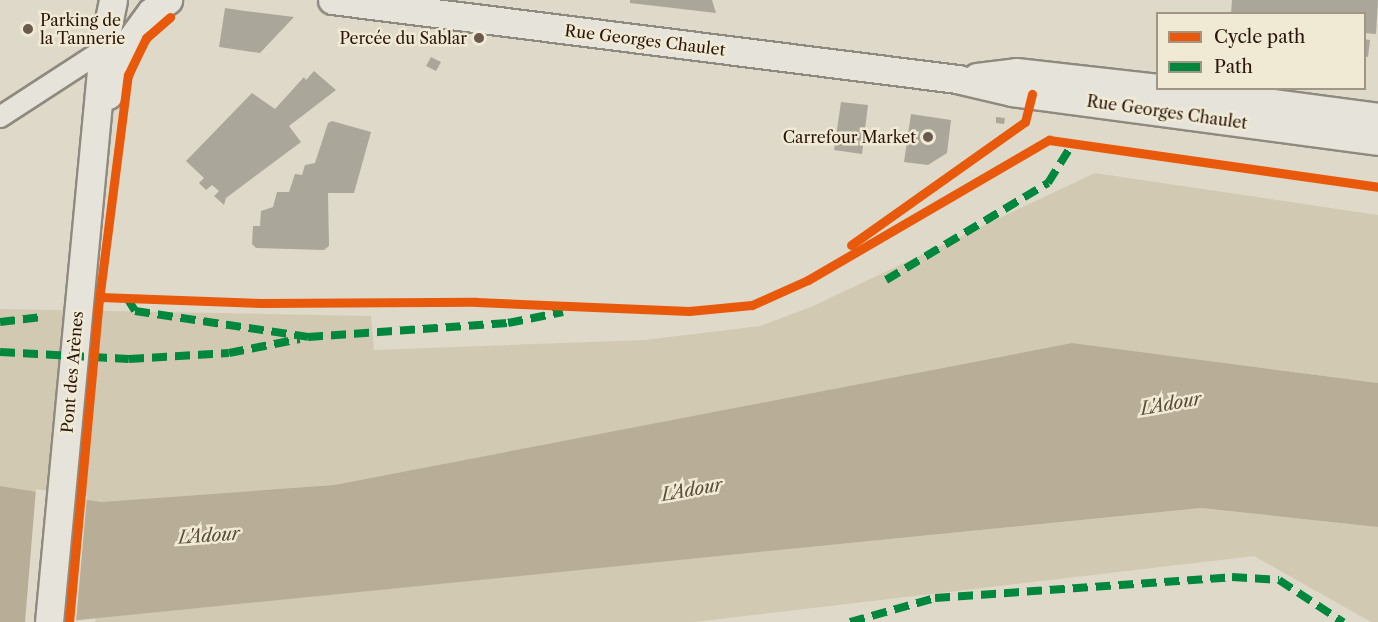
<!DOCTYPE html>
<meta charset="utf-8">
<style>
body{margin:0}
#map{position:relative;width:1378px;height:622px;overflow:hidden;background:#ded9c8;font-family:"Libre Caslon Text",serif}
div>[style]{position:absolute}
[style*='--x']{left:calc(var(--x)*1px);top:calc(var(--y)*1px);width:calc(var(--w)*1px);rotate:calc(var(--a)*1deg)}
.green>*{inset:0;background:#d2c9b2}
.water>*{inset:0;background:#b8ad96}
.pier>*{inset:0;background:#ded9c8}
.building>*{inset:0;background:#aba69a}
.roads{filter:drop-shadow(2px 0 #8f8a7f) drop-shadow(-2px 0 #8f8a7f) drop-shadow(0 2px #8f8a7f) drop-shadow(0 -2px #8f8a7f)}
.minor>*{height:20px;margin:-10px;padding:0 10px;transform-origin:10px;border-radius:10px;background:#e6e3db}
.secondary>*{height:27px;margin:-13.5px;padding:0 13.5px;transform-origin:13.5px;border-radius:13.5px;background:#e6e3db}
.quiet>*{height:8px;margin-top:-4px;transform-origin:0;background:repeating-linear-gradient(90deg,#00873e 0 15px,transparent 0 23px)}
.cycleway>*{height:9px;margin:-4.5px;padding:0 4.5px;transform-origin:4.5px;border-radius:4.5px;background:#e8590c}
.dots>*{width:16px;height:16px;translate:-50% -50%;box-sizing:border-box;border:3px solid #f0ead5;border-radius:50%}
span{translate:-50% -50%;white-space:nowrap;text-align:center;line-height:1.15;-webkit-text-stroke:5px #f0ead5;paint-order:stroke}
.poi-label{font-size:16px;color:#2b160c}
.left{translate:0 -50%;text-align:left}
.right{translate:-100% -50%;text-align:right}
.street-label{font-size:16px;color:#2b160c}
.water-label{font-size:18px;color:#5d4b3b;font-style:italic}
.legend{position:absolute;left:1156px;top:12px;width:210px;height:78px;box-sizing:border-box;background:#f0ead5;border:2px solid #a19585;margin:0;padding:8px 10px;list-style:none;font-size:18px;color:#2b160c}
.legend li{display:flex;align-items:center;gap:12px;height:30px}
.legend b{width:30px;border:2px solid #a19585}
</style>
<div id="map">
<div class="green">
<div style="clip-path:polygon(1095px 173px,1378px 215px,1378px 383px,1072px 343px,334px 485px,101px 502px,0 486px,0 309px,371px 316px,374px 350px,645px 340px,760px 326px,811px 307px)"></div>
<div style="clip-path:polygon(1201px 508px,1378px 527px,1378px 622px,1371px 622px,1254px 556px,694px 622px,95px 622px,96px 618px)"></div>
</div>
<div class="water">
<div style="clip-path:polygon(1072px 343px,1378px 383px,1378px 527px,1201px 508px,59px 622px,0 622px,0 486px,101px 502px,334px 485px)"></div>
</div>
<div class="pier">
<div style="clip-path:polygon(36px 489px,87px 496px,76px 622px,25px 622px)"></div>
</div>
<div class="building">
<div style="clip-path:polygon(630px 0,712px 0,716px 13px,630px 3px)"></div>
<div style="clip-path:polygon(1232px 0,1378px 0,1376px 34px,1364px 33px,1364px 14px,1231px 14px)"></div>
<div style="clip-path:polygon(225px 8px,245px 11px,294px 17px,260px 53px,219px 47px)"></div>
<div style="clip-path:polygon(1364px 39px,1370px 40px,1368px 57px,1364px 56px)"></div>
<div style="clip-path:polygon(431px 57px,441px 62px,436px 71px,426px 66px)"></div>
<div style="clip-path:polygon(314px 71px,336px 90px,289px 126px,301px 142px,226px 198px,224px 205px,214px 196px,219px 191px,212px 185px,206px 190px,199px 183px,204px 178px,186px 161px,252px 93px,275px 109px,304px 77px,306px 80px)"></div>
<div style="clip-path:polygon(841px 102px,868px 105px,862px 154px,834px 150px)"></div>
<div style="clip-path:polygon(911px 114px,951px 120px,947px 153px,928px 165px,904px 162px)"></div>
<div style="clip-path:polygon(996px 117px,1005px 118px,1004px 124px,996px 123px)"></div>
<div style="clip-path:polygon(332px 121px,371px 132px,354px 193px,328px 193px,329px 246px,324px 250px,256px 248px,252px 244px,253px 226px,260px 226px,261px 211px,273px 207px,277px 192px,289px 192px,295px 174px,302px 175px,305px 165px,315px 163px,328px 123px)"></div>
</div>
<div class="roads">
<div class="minor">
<div style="--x:0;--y:117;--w:123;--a:-33"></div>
</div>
<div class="secondary">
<div style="--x:332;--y:0;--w:630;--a:7.2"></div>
<div style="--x:957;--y:79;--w:57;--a:13.3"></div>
<div style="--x:1012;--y:92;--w:369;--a:7.6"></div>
<div style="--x:977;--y:77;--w:39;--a:-7"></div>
<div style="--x:1016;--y:72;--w:143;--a:6.4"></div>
<div style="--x:1159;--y:88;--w:221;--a:7.5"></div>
<div style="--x:108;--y:95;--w:57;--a:-68.4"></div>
<div style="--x:129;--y:42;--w:37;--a:-54"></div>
<div style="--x:151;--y:12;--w:21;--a:-35"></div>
<div style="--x:49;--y:622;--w:575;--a:-84.61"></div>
<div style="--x:103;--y:50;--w:51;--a:-78.7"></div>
</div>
</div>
<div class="quiet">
<div style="--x:886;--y:280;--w:189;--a:-30.9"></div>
<div style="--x:1048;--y:183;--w:47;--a:-58"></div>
<div style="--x:127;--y:298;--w:15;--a:58"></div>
<div style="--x:135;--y:311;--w:175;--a:8.5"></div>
<div style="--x:308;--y:337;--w:200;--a:-4"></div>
<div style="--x:508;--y:323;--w:56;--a:-11.3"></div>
<div style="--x:0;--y:322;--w:42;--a:-6.8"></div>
<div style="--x:0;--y:352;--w:129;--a:3.1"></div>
<div style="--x:129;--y:359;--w:100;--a:-3.4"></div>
<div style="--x:229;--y:353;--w:72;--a:-11.2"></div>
<div style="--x:850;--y:622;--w:88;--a:-15.8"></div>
<div style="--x:935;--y:598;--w:298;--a:-4"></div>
<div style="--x:1232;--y:577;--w:47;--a:3.7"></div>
<div style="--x:1279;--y:580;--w:77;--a:33.3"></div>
</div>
<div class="cycleway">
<div style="--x:851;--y:245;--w:213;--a:-35.3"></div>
<div style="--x:1025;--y:122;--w:29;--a:-76"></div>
<div style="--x:100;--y:297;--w:161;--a:2.1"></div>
<div style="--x:261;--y:303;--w:215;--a:-0.3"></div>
<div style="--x:476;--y:302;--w:213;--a:2.4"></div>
<div style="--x:689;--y:311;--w:63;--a:-5.4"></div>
<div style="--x:752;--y:305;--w:61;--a:-24.1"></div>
<div style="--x:808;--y:280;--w:279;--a:-30.2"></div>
<div style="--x:1049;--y:140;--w:332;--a:8.1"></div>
<div style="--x:69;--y:622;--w:315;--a:-84.7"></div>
<div style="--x:98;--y:308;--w:235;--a:-82.7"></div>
<div style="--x:128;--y:75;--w:41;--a:-64.1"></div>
<div style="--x:146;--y:38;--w:32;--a:-41"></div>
</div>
<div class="dots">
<div style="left:28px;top:29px;background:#6a5a4e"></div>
<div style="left:479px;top:38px;background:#6a5a4e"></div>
<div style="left:928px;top:137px;background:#6a5a4e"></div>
</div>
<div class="poi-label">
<span class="left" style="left:40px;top:29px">Parking de<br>la Tannerie</span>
<span class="right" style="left:467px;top:38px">Percée du Sablar</span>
<span class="right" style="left:916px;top:137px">Carrefour Market</span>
</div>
<div class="street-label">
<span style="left:645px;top:40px;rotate:7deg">Rue Georges Chaulet</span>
<span style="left:1167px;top:112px;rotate:8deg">Rue Georges Chaulet</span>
<span style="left:72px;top:372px;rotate:-85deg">Pont des Arènes</span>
</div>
<div class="water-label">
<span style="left:1171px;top:404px;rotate:-10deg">L'Adour</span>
<span style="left:692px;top:490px;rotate:-10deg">L'Adour</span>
<span style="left:209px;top:536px;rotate:-4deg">L'Adour</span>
</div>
<ul class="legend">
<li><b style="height:8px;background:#e8590c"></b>Cycle path</li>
<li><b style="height:8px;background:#00873e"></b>Path</li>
</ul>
</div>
